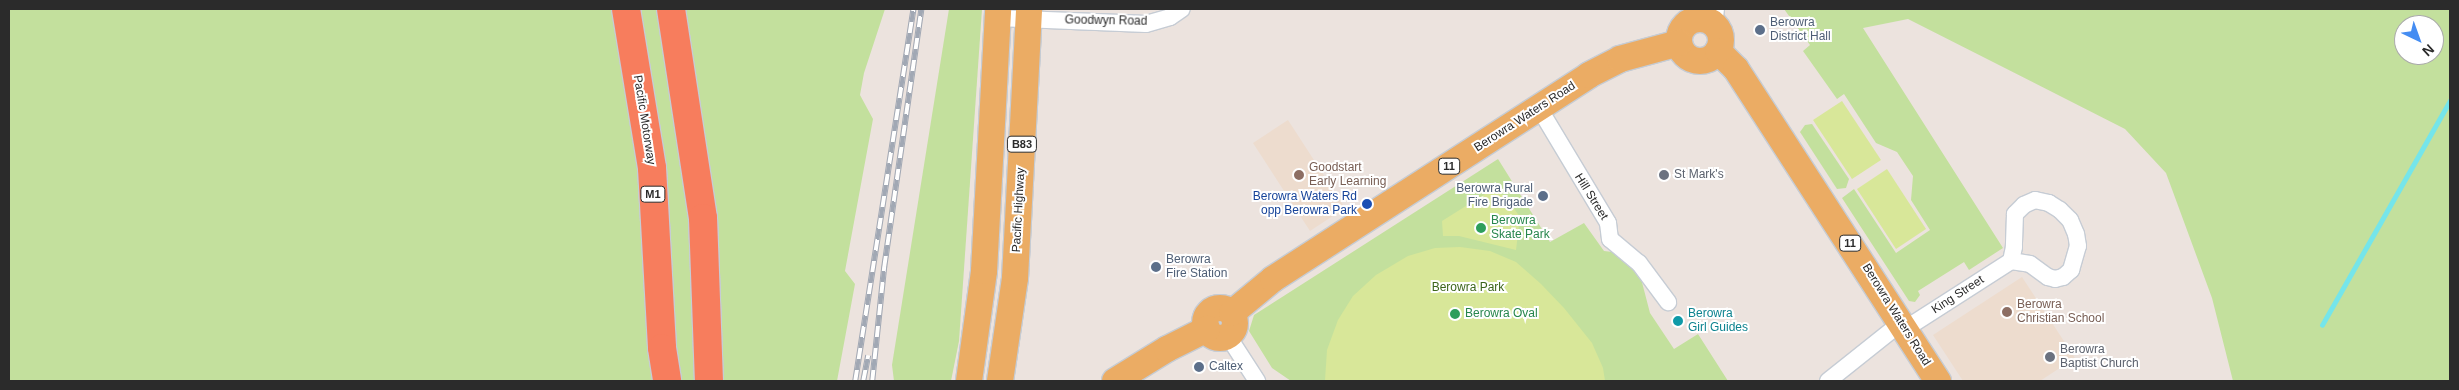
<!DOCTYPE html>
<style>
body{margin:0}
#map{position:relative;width:2459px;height:390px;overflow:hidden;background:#ece3de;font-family:Helvetica,sans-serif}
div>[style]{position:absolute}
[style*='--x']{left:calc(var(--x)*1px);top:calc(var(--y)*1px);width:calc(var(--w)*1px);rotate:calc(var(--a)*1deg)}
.education>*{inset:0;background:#eddcce}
.green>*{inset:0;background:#c3e09d}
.pitch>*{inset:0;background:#d8e799}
.stream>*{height:4.5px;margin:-2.25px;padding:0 2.25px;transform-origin:2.25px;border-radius:2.25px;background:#75e5ea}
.roads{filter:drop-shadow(1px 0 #c6ccd4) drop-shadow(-1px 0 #c6ccd4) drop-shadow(0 1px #c6ccd4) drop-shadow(0 -1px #c6ccd4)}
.street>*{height:16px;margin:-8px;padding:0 8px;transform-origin:8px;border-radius:8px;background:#fff}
.primary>*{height:26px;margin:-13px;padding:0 13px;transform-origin:13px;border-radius:13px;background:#ebac64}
.primary>.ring{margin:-13px;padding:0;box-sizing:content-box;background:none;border:26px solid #ebac64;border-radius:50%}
.highway>*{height:28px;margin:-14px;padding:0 14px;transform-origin:14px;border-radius:14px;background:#f77d5d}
.rail>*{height:5.5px;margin-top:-2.75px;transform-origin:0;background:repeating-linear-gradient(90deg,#fff 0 11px,#a1a8b4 0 22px);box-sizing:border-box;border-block:1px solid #a1a8b4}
.dots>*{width:14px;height:14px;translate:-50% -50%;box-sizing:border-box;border:2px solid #fff;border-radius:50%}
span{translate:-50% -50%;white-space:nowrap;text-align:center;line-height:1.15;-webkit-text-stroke:4px #fff;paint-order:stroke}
.shield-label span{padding:1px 4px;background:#fff;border:1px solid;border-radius:4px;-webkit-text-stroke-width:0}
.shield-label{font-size:11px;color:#2b2b2b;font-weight:700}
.street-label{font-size:12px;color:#2b2b2b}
.service-label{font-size:12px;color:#4e5e75}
.left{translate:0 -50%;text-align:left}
.right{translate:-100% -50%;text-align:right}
.education-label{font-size:12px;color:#785e54}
.worship-label{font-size:12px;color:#5b616d}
.transit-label{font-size:12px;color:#164399}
.leisure-label{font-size:12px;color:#27864d}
.park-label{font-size:12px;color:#3d661d}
.culture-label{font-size:12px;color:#0d838f}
.frame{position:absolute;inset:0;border:10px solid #2b2b2b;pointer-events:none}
.north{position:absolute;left:2394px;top:15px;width:50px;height:50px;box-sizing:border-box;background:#fff;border:1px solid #aaa;border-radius:50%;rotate:138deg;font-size:14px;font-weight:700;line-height:20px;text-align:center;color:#2b2b2b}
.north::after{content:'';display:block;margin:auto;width:18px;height:22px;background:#458df2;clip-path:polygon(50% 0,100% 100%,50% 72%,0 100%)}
</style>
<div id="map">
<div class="education">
<div style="clip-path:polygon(1288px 120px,1345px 208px,1310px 231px,1253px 143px)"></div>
<div style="clip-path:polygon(2022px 277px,2075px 358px,2040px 381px,1963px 381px,1933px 335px)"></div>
</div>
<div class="green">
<div style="clip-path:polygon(9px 9px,885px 9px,864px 73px,860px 95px,873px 119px,845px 271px,855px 284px,837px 381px,9px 381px)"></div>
<div style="clip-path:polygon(949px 9px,982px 9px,959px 341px,951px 381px,894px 381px,892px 365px)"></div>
<div style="clip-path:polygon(evenodd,1784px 9px,2450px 9px,2450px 381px,2233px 381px,2212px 298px,2166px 173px,2125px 129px,1908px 19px,1863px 28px,2003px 248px,1969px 270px,1964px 262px,1918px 291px,1920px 295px,1915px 302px,1909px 301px,1842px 198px,1854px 189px,1896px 253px,1930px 230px,1911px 200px,1913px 176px,1897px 152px,1876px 143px,1844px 94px,1837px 99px,1803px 51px,1810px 45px,1784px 9px,2404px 25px,2434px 25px,2434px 55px,2404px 55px,2404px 25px)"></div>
<div style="clip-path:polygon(1812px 124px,1849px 179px,1846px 188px,1837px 189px,1800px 132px,1805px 125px)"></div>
<div style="clip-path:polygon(1498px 159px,1550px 242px,1584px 223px,1604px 251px,1621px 253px,1638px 267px,1650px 313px,1674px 349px,1698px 334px,1728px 381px,1291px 381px,1272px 368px,1249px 331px,1254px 315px)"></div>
</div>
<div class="pitch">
<div style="clip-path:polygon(1842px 101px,1881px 160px,1852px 179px,1813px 120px)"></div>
<div style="clip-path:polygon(1887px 169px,1926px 229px,1896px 249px,1857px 189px)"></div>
<div style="clip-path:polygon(1496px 192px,1505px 196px,1520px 217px,1516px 250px,1459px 236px,1443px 236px,1442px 221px,1485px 194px)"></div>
<div style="clip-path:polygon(1460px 247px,1490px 251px,1516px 262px,1541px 284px,1564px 308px,1592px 343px,1603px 368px,1605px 381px,1325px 381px,1327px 350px,1338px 320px,1353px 296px,1376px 275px,1408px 256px,1435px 248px)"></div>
</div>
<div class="stream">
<div style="--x:2322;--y:325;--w:258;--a:-60.3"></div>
</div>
<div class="roads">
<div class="street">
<div style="--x:997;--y:18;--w:149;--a:2.3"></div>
<div style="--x:1146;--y:24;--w:25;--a:-16"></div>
<div style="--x:1170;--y:17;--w:14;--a:-34"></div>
<div style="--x:1692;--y:21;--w:14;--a:-60"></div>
<div style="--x:1714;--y:25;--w:16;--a:-83"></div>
<div style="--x:1539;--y:108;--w:134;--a:59"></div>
<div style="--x:1608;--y:223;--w:16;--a:83"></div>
<div style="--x:1610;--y:239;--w:38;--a:40"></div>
<div style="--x:1639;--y:263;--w:49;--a:53.4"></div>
<div style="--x:1905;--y:329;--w:126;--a:-32.7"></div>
<div style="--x:2011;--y:261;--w:19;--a:9"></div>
<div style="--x:2030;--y:264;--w:22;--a:36"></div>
<div style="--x:2048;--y:277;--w:7;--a:16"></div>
<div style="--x:2055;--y:279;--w:8;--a:-14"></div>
<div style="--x:2063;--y:277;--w:11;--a:-41"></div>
<div style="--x:2071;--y:270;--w:25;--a:-74"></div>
<div style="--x:2078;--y:246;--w:12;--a:-99"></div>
<div style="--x:2076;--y:234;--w:15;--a:-113"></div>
<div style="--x:2070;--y:220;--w:14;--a:-135"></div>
<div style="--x:2060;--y:210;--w:13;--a:-148"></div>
<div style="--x:2049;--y:203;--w:14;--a:-168"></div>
<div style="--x:2035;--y:200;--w:12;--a:156"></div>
<div style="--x:2024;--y:205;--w:13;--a:135"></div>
<div style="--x:2015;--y:214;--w:33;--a:92"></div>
<div style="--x:2014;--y:247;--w:14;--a:102"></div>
<div style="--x:1228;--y:336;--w:54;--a:57.2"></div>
<div style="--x:1828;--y:381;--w:93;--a:-38.5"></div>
</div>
<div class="primary">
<div class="ring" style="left:1679px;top:19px;width:16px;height:16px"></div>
<div style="--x:1718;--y:51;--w:25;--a:45"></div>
<div style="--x:1736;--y:69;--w:372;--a:57.1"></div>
<div class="ring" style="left:1205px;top:308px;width:4px;height:4px"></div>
<div style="--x:1232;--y:313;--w:53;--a:-39.7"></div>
<div style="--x:1273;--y:279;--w:376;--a:-32.8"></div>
<div style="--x:1589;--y:75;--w:35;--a:-27"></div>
<div style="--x:1620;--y:59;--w:61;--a:-15.2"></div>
<div style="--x:969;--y:381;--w:111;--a:-82.2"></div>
<div style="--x:984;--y:271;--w:262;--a:-86.9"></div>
<div style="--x:1000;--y:381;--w:104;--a:-81.7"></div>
<div style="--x:1015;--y:278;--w:269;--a:-87"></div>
<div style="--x:1115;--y:381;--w:61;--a:-31.6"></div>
<div style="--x:1167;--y:349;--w:45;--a:-26.6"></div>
</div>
<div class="highway">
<div style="--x:626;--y:9;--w:161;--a:80.7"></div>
<div style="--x:652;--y:168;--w:180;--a:86.8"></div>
<div style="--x:662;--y:348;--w:33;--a:81"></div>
<div style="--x:671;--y:9;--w:211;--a:81.3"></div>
<div style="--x:703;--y:218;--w:163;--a:87.9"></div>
</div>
</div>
<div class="rail">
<div style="--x:855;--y:381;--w:376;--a:-81.1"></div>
<div style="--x:863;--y:381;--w:26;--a:-79"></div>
<div style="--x:872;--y:381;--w:115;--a:-84"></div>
<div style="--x:884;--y:267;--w:261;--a:-81.8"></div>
</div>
<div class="dots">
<div style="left:1760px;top:30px;background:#5c6f8a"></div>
<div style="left:1299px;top:175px;background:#8d6e63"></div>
<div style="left:1664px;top:175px;background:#6b7280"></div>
<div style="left:1543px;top:196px;background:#5c6f8a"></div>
<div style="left:1367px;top:204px;background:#1a4fb4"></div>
<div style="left:1481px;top:228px;background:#2e9e5b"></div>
<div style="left:1156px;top:267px;background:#5c6f8a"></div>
<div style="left:2007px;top:312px;background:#8d6e63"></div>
<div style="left:1455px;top:314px;background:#2e9e5b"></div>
<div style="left:1678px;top:321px;background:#0f9aa8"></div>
<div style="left:2050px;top:357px;background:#6b7280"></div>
<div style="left:1199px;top:367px;background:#5c6f8a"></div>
</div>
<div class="shield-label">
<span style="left:1022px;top:144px">B83</span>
<span style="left:1449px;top:166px">11</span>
<span style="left:653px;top:194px">M1</span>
<span style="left:1850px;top:243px">11</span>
</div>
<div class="street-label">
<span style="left:1106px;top:21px;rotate:1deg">Goodwyn Road</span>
<span style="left:1525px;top:117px;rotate:-33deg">Berowra Waters Road</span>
<span style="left:644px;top:120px;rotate:81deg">Pacific Motorway</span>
<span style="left:1591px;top:197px;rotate:58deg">Hill Street</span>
<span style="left:1019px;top:210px;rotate:-87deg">Pacific Highway</span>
<span style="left:1958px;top:295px;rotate:-33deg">King Street</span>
<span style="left:1896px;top:315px;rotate:58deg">Berowra Waters Road</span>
</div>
<div class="service-label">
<span class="left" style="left:1770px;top:30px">Berowra<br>District Hall</span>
<span class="right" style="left:1533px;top:196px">Berowra Rural<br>Fire Brigade</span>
<span class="left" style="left:1166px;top:267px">Berowra<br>Fire Station</span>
<span class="left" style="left:1209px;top:367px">Caltex</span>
</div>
<div class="education-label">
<span class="left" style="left:1309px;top:175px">Goodstart<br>Early Learning</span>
<span class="left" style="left:2017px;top:312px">Berowra<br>Christian School</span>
</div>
<div class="worship-label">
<span class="left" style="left:1674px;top:175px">St Mark's</span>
<span class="left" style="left:2060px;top:357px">Berowra<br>Baptist Church</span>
</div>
<div class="transit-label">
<span class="right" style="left:1357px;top:204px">Berowra Waters Rd<br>opp Berowra Park</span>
</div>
<div class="leisure-label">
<span class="left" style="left:1491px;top:228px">Berowra<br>Skate Park</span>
<span class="left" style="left:1465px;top:314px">Berowra Oval</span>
</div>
<div class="park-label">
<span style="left:1468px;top:288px">Berowra Park</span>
</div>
<div class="culture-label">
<span class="left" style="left:1688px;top:321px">Berowra<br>Girl Guides</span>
</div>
<div class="frame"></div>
<div class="north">N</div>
</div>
